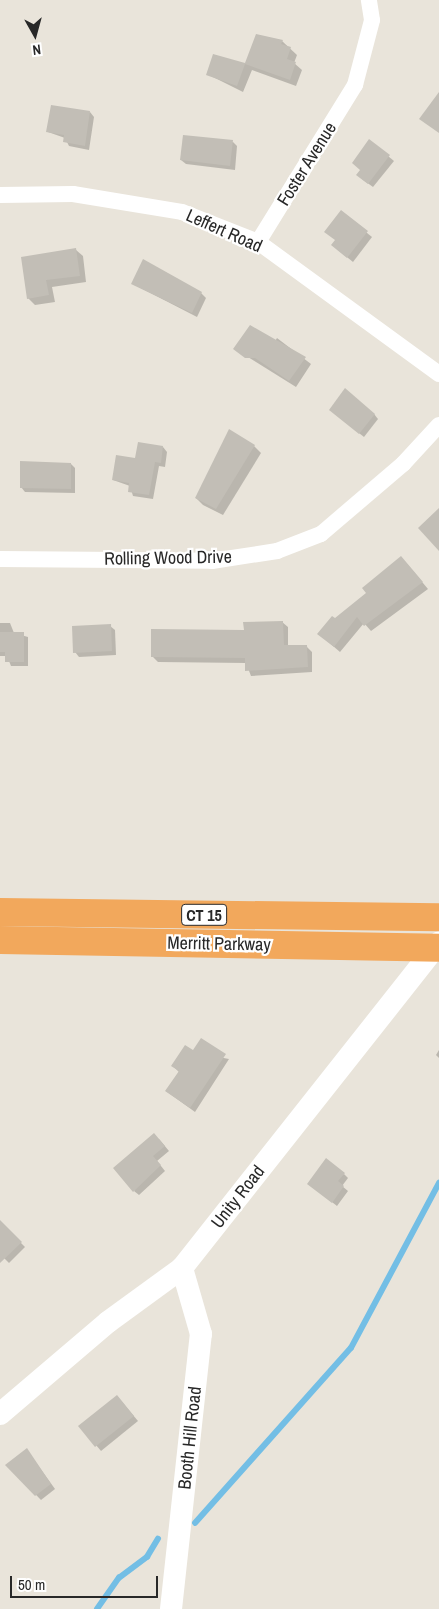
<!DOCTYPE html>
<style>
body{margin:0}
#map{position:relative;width:439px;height:1609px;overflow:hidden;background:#e9e4da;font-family:"Archivo Narrow",sans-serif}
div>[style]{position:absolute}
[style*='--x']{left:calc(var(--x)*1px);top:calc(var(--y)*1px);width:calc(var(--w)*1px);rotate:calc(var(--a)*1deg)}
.shadow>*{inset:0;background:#0003}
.stream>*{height:5.5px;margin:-2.75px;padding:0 2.75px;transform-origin:2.75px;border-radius:2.75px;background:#73bee5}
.building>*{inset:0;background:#c2beb6}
.street>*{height:16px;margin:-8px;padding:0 8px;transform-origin:8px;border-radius:8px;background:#fff}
.secondary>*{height:22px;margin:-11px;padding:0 11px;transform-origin:11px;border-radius:11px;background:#fff}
.highway>*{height:28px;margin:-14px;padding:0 14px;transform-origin:14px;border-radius:14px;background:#f2a85c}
span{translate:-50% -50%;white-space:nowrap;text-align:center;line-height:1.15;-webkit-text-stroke:4.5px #fff;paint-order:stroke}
.shield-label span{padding:1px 4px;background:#fff;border:1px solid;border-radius:4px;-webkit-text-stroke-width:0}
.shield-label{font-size:16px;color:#282828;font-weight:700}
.street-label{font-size:18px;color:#282828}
.north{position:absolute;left:10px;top:10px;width:50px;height:50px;-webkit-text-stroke:4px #fff;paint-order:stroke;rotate:173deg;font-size:14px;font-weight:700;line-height:20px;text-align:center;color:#282828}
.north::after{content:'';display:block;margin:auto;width:18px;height:22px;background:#282828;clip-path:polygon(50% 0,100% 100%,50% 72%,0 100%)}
.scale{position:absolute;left:10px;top:1576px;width:148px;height:22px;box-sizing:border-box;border:2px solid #282828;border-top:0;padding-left:6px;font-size:15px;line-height:18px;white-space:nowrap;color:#282828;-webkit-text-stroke:4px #fff;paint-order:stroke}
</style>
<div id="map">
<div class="shadow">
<div style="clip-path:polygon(257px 35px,282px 41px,297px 55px,294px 63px,302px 70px,296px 86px,252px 70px,243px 92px,207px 74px,214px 56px,246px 64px)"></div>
<div style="clip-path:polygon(90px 112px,94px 117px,89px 150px,69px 146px,65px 138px,48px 132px)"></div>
<div style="clip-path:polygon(370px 141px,394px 161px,373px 187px,362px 179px,361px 170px)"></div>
<div style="clip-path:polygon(233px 142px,237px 146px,235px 170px,186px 164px,181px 160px)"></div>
<div style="clip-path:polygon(341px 212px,372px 237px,353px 262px,337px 249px)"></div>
<div style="clip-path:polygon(76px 250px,83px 256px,86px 282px,52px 287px,55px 302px,35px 305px,28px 298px)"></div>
<div style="clip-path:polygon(133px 284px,201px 293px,206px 298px,197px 317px)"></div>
<div style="clip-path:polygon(277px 338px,311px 364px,296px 387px,235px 349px,274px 343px)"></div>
<div style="clip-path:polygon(335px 414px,374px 414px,378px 419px,364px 437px)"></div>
<div style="clip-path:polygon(254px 446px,261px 453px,223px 515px,203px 505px,196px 498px)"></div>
<div style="clip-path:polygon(163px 447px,167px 452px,165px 467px,159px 466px,153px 499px,133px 496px,130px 486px,113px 480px,136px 459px)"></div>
<div style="clip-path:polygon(71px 464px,75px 468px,75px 493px,25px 492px,21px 487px)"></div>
<div style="clip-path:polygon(407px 564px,428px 589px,371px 631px,364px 623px,340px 652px,319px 634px)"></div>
<div style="clip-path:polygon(282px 622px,288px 627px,288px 647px,306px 646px,312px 652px,312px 672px,251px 676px,246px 663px,158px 662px,153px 657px)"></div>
<div style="clip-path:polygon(0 623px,10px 623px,14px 633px,28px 637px,28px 666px,11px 666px,7px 656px,0 656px)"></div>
<div style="clip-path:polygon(110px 626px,115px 630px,116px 655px,79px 657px,75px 652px)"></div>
<div style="clip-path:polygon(439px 1050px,439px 1058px,436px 1055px)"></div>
<div style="clip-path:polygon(193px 1052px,229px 1059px,195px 1112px,166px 1091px,179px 1072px,172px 1065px)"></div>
<div style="clip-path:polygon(159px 1139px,169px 1151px,157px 1161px,165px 1171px,139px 1195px,134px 1191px)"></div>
<div style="clip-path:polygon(344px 1174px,348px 1178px,342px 1186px,348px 1191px,337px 1206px,314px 1188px)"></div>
<div style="clip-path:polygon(0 1222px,25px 1247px,9px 1263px,0 1254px)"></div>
<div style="clip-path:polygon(117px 1396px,138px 1421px,101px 1451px,80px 1426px)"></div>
<div style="clip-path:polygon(27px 1450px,55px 1489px,41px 1500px,7px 1465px)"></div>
</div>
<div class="stream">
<div style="--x:195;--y:1523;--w:234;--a:-48.3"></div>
<div style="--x:351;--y:1348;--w:187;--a:-61.9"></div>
<div style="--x:97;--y:1609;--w:38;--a:-55"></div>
<div style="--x:119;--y:1578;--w:35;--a:-37"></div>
<div style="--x:147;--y:1557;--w:21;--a:-59"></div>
</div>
<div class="building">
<div style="clip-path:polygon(256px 34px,283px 40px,281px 44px,291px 47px,287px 59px,296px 62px,290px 80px,245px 64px,237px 86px,206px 75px,213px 54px,245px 63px)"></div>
<div style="clip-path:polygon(439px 92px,439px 133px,419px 119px)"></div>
<div style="clip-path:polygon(51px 105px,90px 111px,85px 146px,63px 142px,64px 135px,46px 132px)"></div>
<div style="clip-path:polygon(183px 135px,233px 140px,230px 166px,180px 160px)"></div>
<div style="clip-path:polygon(369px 139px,390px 155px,368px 184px,356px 175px,360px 170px,352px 163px)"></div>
<div style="clip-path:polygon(341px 210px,368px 231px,347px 258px,331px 245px,335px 240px,324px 232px)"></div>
<div style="clip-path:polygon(76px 248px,80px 276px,46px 280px,49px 295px,27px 299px,21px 257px)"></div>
<div style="clip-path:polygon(143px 259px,202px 292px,192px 313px,131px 284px)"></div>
<div style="clip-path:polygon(250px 325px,306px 357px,289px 381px,255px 358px,245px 358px,233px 349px)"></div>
<div style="clip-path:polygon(345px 388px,375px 414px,359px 434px,329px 410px)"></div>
<div style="clip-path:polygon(229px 429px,255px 445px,216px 509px,195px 498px)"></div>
<div style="clip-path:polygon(138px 442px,163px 446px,161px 463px,155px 462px,149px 495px,128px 492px,129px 483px,112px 480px,116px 455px,135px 458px)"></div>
<div style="clip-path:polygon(20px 461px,71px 463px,71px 489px,20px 488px)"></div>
<div style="clip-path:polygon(439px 508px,439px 551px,418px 528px)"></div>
<div style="clip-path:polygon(401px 556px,423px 582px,364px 626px,357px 617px,334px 647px,317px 634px,332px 616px,335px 618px,366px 593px,362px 588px)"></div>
<div style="clip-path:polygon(283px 621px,284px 645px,307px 645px,308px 667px,245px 671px,245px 658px,151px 657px,151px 629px,244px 630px,243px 622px)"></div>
<div style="clip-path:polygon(111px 624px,112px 651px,73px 653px,72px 626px)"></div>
<div style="clip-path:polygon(0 632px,24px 632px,24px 662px,5px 662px,5px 652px,0 652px)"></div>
<div style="clip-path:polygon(201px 1038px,226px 1054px,190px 1108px,165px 1091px,179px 1071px,171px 1066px,185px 1045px,193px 1050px)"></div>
<div style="clip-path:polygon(154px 1133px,165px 1146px,153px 1156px,161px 1165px,133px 1192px,113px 1168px)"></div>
<div style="clip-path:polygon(326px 1158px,345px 1173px,338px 1181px,344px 1186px,332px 1203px,307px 1184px)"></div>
<div style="clip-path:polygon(0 1220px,22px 1242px,0 1263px)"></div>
<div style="clip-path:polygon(117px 1395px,134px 1416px,95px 1447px,78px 1426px)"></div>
<div style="clip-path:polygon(27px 1448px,51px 1484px,35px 1496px,5px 1465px)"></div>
</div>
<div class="street">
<div style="--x:0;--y:195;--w:73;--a:-0.8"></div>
<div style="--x:73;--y:194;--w:110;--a:9.4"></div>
<div style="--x:182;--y:212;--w:82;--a:21.5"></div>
<div style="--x:258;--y:242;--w:224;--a:36.1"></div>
<div style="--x:258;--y:242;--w:185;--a:-58.3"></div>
<div style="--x:355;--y:85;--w:67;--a:-75.3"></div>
<div style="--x:372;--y:20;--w:20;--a:-99"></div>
<div style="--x:0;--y:559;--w:212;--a:0.5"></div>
<div style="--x:212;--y:561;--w:66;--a:-8.7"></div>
<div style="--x:277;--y:551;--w:47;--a:-21.1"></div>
<div style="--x:321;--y:534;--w:108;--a:-40.5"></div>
<div style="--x:403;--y:464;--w:53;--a:-47.3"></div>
</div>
<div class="secondary">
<div style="--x:0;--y:1414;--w:142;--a:-40.4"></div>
<div style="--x:108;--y:1322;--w:92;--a:-36.1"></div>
<div style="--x:182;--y:1268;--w:415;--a:-51.7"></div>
<div style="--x:171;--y:1609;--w:277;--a:-83.8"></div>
<div style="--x:201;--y:1334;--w:69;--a:-106.1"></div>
</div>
<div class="highway">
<div style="--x:0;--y:912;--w:439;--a:0.7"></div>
<div style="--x:0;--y:940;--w:439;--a:1"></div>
</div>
<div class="shield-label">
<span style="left:204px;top:915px">CT 15</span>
</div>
<div class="street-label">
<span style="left:307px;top:164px;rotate:-58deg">Foster Avenue</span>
<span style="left:224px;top:231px;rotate:24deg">Leffert Road</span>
<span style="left:168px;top:558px;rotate:-1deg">Rolling Wood Drive</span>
<span style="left:219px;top:944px;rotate:1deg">Merritt Parkway</span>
<span style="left:238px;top:1197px;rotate:-52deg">Unity Road</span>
<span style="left:190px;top:1438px;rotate:-84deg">Booth Hill Road</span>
</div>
<div class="north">N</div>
<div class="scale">50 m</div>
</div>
